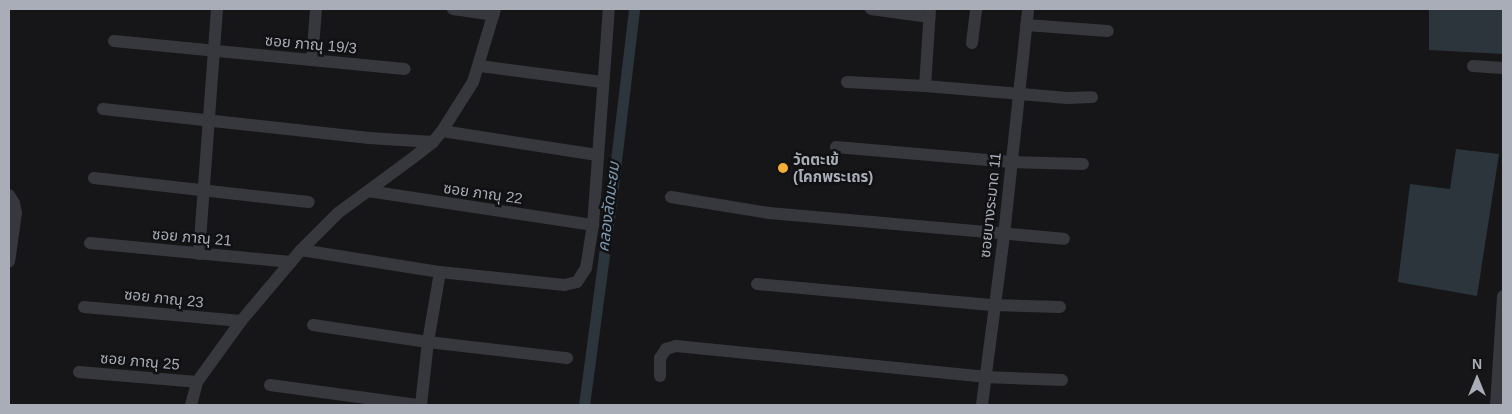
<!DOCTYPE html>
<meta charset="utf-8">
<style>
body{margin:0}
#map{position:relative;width:1512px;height:414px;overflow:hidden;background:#161618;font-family:Helvetica,"Noto Sans Thai",sans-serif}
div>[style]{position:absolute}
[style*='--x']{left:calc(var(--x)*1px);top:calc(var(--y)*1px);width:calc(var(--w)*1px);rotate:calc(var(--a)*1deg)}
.water>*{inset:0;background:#2c353c}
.canal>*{height:11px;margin:-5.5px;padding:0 5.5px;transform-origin:5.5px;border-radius:5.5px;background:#2c353c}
.minor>*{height:12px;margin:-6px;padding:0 6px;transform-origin:6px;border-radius:6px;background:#37383d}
.dots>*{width:14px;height:14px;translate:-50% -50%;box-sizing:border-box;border:2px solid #111113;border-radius:50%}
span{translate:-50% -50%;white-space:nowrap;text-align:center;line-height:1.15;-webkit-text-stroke:5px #111113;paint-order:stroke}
.street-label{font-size:15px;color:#a8adb8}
.poi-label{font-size:15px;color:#a8adb8;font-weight:700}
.left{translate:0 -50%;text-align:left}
.water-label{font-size:16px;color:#7f9bb3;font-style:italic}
.frame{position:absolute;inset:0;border:10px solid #a8adb8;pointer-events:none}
.north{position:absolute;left:1452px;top:354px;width:50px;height:50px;-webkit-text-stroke:4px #111113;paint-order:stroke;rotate:0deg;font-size:14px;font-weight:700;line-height:20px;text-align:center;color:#a8adb8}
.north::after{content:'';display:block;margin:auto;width:18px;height:22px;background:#a8adb8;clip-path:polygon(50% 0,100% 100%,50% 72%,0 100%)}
</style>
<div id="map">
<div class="water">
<div style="clip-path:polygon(1429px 9px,1503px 9px,1503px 54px,1429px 50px)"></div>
<div style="clip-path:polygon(1456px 149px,1499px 154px,1477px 296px,1398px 282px,1410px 184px,1450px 189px)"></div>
</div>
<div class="canal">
<div style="--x:584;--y:405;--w:196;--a:-82.4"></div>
<div style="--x:610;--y:211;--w:203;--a:-83.2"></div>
</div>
<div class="minor">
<div style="--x:453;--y:9;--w:41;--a:8.3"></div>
<div style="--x:871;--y:9;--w:59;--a:7.9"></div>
<div style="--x:930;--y:9;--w:77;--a:93.7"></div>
<div style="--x:925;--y:86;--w:143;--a:4.8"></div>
<div style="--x:1067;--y:98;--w:25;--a:-2"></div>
<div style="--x:1026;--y:25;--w:82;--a:4.2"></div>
<div style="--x:114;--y:41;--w:292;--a:5.5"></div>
<div style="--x:972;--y:43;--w:34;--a:-83"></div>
<div style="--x:312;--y:60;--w:51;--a:-85.5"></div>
<div style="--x:480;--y:66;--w:123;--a:7.5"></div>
<div style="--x:1473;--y:66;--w:30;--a:4"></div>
<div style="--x:847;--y:82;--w:78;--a:2.9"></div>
<div style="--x:103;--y:109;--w:268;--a:6.2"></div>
<div style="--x:369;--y:138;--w:64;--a:3.6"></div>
<div style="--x:442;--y:131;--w:157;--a:8.8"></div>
<div style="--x:836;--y:147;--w:176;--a:4.9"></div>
<div style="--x:1011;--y:162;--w:72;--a:1.6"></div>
<div style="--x:94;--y:178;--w:216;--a:6.4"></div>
<div style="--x:368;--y:191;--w:228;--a:8.6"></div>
<div style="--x:9;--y:195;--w:9;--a:58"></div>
<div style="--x:14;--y:203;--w:10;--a:79"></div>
<div style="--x:16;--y:213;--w:49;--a:98.1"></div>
<div style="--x:671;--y:197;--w:99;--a:9.3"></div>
<div style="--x:769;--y:213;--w:296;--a:5"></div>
<div style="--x:90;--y:243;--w:202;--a:5.4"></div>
<div style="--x:301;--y:250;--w:141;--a:9"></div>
<div style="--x:440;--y:272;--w:125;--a:6"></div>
<div style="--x:564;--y:285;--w:13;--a:-13"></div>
<div style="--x:577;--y:282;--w:17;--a:-57"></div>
<div style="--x:586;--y:268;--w:44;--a:-80.8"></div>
<div style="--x:593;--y:225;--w:217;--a:-85.8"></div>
<div style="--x:199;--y:254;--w:246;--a:-85.8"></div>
<div style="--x:757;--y:284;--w:238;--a:5.1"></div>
<div style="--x:994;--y:305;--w:66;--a:1.7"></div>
<div style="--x:84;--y:307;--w:158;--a:5.1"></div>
<div style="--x:313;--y:325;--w:116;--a:8.4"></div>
<div style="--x:428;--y:342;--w:140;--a:6.6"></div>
<div style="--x:79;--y:372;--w:118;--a:4.8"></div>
<div style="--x:660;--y:376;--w:18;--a:-90"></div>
<div style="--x:660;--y:358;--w:11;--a:-56"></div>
<div style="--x:666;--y:349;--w:10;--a:-17"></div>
<div style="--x:676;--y:346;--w:310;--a:5.7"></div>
<div style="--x:984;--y:377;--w:78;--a:2.2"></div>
<div style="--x:270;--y:385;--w:149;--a:7.7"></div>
<div style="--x:191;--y:405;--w:24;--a:-75"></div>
<div style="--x:197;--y:382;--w:75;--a:-54.2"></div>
<div style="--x:241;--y:321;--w:93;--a:-49.8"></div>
<div style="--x:301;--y:250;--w:52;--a:-45"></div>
<div style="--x:338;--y:213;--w:94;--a:-36.4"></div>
<div style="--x:414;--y:157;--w:24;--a:-38"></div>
<div style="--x:433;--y:142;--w:14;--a:-51"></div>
<div style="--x:442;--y:131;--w:58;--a:-57.7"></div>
<div style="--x:473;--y:82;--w:76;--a:-73.2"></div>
<div style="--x:421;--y:405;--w:63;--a:-83.7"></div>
<div style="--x:428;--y:342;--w:71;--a:-80.3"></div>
<div style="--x:982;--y:405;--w:171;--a:-82.6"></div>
<div style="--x:1004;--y:235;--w:227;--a:-83.9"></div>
<div style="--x:1496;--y:405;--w:109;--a:-86.3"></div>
</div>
<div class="dots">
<div style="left:783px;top:168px;background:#f2b134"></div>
</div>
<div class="street-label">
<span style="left:311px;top:44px;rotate:5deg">ซอย ภาณุ 19/3</span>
<span style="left:483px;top:193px;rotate:8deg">ซอย ภาณุ 22</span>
<span style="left:990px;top:205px;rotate:-84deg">ซอยบางระมาด 11</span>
<span style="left:192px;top:237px;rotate:5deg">ซอย ภาณุ 21</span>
<span style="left:164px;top:298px;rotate:6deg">ซอย ภาณุ 23</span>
<span style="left:140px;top:361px;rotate:5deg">ซอย ภาณุ 25</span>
</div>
<div class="poi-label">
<span class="left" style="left:793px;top:168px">วัดตะเข้<br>(โคกพระเถร)</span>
</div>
<div class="water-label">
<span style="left:609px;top:207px;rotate:-83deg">คลองลัดมะยม</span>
</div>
<div class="frame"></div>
<div class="north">N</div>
</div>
